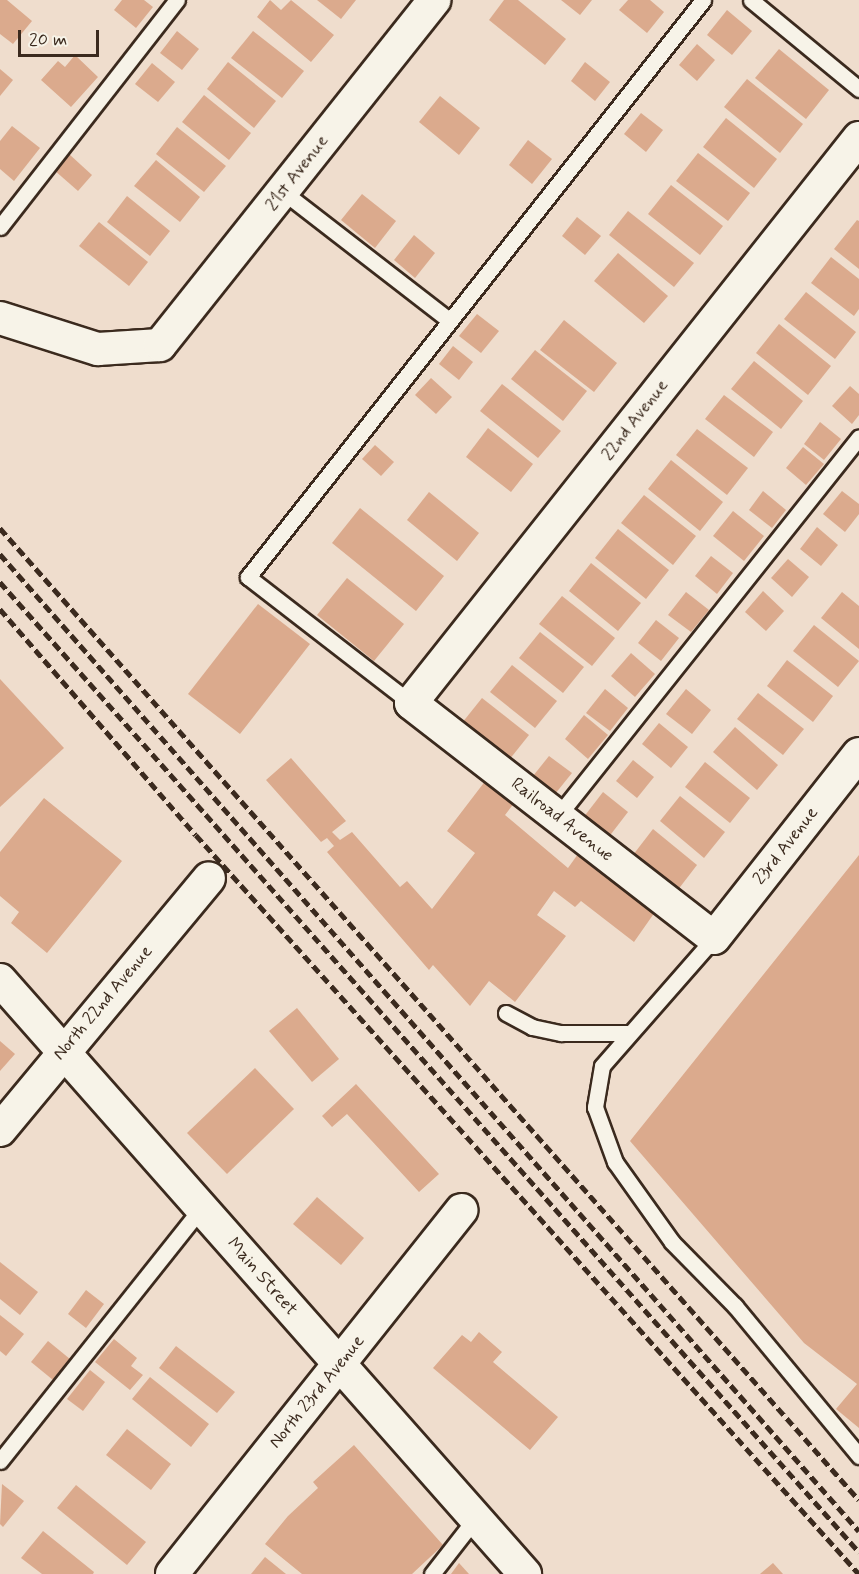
<!DOCTYPE html>
<style>
body{margin:0}
#map{position:relative;width:859px;height:1574px;overflow:hidden;background:#efddcd;font-family:Mynerve,sans-serif}
div>[style]{position:absolute}
[style*='--x']{left:calc(var(--x)*1px);top:calc(var(--y)*1px);width:calc(var(--w)*1px);rotate:calc(var(--a)*1deg)}
.building>*{inset:0;background:#dbaa8d}
.roads{filter:drop-shadow(2px 0 #3b2a1e) drop-shadow(-2px 0 #3b2a1e) drop-shadow(0 2px #3b2a1e) drop-shadow(0 -2px #3b2a1e)}
.lane>*{height:15px;margin:-7.5px;padding:0 7.5px;transform-origin:7.5px;border-radius:7.5px;background:#f7f3e8}
.street>*{height:32px;margin:-16px;padding:0 16px;transform-origin:16px;border-radius:16px;background:#f7f3e8}
.rail>*{height:4.5px;margin-top:-2.25px;transform-origin:0;background:repeating-linear-gradient(90deg,#3b2a1e 0 9px,transparent 0 13.5px)}
span{translate:-50% -50%;white-space:nowrap;text-align:center;line-height:1.15;-webkit-text-stroke:4.5px #f7f3e8;paint-order:stroke}
.street-label{font-size:18px;color:#3b2a1e}
.scale{position:absolute;left:18px;top:30px;width:81px;height:27px;box-sizing:border-box;border:3px solid #3b2a1e;border-top:0;padding-left:8px;font-size:18px;line-height:21px;white-space:nowrap;color:#3b2a1e;-webkit-text-stroke:4px #f7f3e8;paint-order:stroke}
</style>
<div id="map">
<div class="building">
<div style="clip-path:polygon(0 0,7px 0,32px 21px,13px 44px,0 34px)"></div>
<div style="clip-path:polygon(122px 0,144px 0,153px 7px,136px 28px,114px 10px)"></div>
<div style="clip-path:polygon(270px 0,281px 10px,291px 0,334px 35px,311px 62px,257px 17px)"></div>
<div style="clip-path:polygon(317px 0,356px 0,341px 19px)"></div>
<div style="clip-path:polygon(504px 0,518px 0,566px 39px,545px 65px,489px 20px)"></div>
<div style="clip-path:polygon(561px 0,592px 0,580px 15px)"></div>
<div style="clip-path:polygon(628px 0,650px 0,664px 12px,647px 33px,619px 10px)"></div>
<div style="clip-path:polygon(727px 10px,752px 31px,732px 55px,707px 35px)"></div>
<div style="clip-path:polygon(177px 31px,199px 49px,182px 70px,160px 53px)"></div>
<div style="clip-path:polygon(253px 31px,304px 71px,282px 98px,231px 58px)"></div>
<div style="clip-path:polygon(697px 44px,715px 60px,697px 81px,679px 65px)"></div>
<div style="clip-path:polygon(779px 49px,829px 90px,806px 119px,755px 78px)"></div>
<div style="clip-path:polygon(75px 55px,98px 77px,71px 107px,41px 80px,58px 61px,65px 67px)"></div>
<div style="clip-path:polygon(228px 62px,276px 101px,254px 128px,207px 89px)"></div>
<div style="clip-path:polygon(585px 62px,610px 82px,595px 101px,571px 81px)"></div>
<div style="clip-path:polygon(152px 63px,175px 82px,158px 102px,135px 84px)"></div>
<div style="clip-path:polygon(0 69px,13px 80px,0 96px)"></div>
<div style="clip-path:polygon(747px 79px,803px 124px,780px 153px,724px 107px)"></div>
<div style="clip-path:polygon(204px 95px,251px 133px,229px 160px,182px 122px)"></div>
<div style="clip-path:polygon(440px 96px,480px 128px,459px 155px,419px 122px)"></div>
<div style="clip-path:polygon(641px 113px,663px 130px,646px 152px,624px 134px)"></div>
<div style="clip-path:polygon(726px 118px,777px 159px,754px 188px,703px 147px)"></div>
<div style="clip-path:polygon(12px 126px,40px 148px,14px 181px,0 169px,0 141px)"></div>
<div style="clip-path:polygon(177px 127px,226px 166px,204px 192px,156px 154px)"></div>
<div style="clip-path:polygon(528px 140px,552px 159px,532px 184px,509px 165px)"></div>
<div style="clip-path:polygon(698px 153px,750px 193px,728px 221px,676px 181px)"></div>
<div style="clip-path:polygon(69px 154px,92px 175px,78px 191px,54px 170px)"></div>
<div style="clip-path:polygon(156px 160px,200px 197px,180px 222px,134px 186px)"></div>
<div style="clip-path:polygon(671px 185px,723px 226px,700px 255px,648px 214px)"></div>
<div style="clip-path:polygon(362px 194px,396px 221px,375px 248px,341px 220px)"></div>
<div style="clip-path:polygon(127px 196px,170px 231px,150px 256px,107px 222px)"></div>
<div style="clip-path:polygon(628px 211px,694px 263px,674px 287px,609px 235px)"></div>
<div style="clip-path:polygon(577px 217px,601px 236px,585px 255px,562px 236px)"></div>
<div style="clip-path:polygon(857px 220px,859px 221px,859px 269px,834px 249px)"></div>
<div style="clip-path:polygon(99px 222px,148px 262px,129px 286px,79px 246px)"></div>
<div style="clip-path:polygon(414px 235px,435px 253px,415px 278px,394px 260px)"></div>
<div style="clip-path:polygon(618px 253px,668px 296px,644px 323px,594px 281px)"></div>
<div style="clip-path:polygon(831px 257px,859px 279px,859px 309px,854px 316px,811px 283px)"></div>
<div style="clip-path:polygon(806px 292px,856px 332px,835px 359px,784px 319px)"></div>
<div style="clip-path:polygon(477px 314px,499px 331px,481px 353px,459px 336px)"></div>
<div style="clip-path:polygon(564px 320px,617px 363px,594px 392px,540px 350px)"></div>
<div style="clip-path:polygon(779px 324px,831px 366px,808px 395px,756px 353px)"></div>
<div style="clip-path:polygon(453px 346px,473px 362px,459px 380px,439px 364px)"></div>
<div style="clip-path:polygon(535px 350px,587px 391px,563px 421px,511px 379px)"></div>
<div style="clip-path:polygon(754px 361px,803px 401px,781px 429px,731px 389px)"></div>
<div style="clip-path:polygon(431px 378px,452px 397px,436px 414px,415px 395px)"></div>
<div style="clip-path:polygon(502px 384px,561px 431px,538px 458px,480px 411px)"></div>
<div style="clip-path:polygon(850px 386px,859px 394px,859px 415px,852px 424px,832px 406px)"></div>
<div style="clip-path:polygon(724px 395px,773px 432px,754px 457px,705px 419px)"></div>
<div style="clip-path:polygon(820px 422px,841px 439px,824px 460px,804px 444px)"></div>
<div style="clip-path:polygon(488px 428px,533px 464px,511px 492px,466px 457px)"></div>
<div style="clip-path:polygon(697px 429px,748px 468px,727px 495px,676px 455px)"></div>
<div style="clip-path:polygon(375px 445px,394px 462px,381px 476px,362px 459px)"></div>
<div style="clip-path:polygon(803px 447px,824px 464px,806px 485px,786px 468px)"></div>
<div style="clip-path:polygon(671px 460px,723px 502px,700px 531px,648px 489px)"></div>
<div style="clip-path:polygon(763px 491px,786px 510px,772px 528px,749px 510px)"></div>
<div style="clip-path:polygon(842px 491px,859px 504px,859px 514px,845px 532px,823px 514px)"></div>
<div style="clip-path:polygon(429px 492px,479px 533px,457px 561px,407px 520px)"></div>
<div style="clip-path:polygon(644px 495px,696px 536px,673px 565px,621px 523px)"></div>
<div style="clip-path:polygon(360px 508px,444px 576px,416px 611px,332px 543px)"></div>
<div style="clip-path:polygon(733px 511px,764px 536px,744px 561px,713px 536px)"></div>
<div style="clip-path:polygon(817px 527px,838px 545px,821px 566px,800px 549px)"></div>
<div style="clip-path:polygon(618px 529px,669px 570px,646px 599px,595px 558px)"></div>
<div style="clip-path:polygon(711px 556px,733px 573px,717px 594px,695px 576px)"></div>
<div style="clip-path:polygon(788px 559px,809px 577px,792px 597px,771px 578px)"></div>
<div style="clip-path:polygon(591px 563px,641px 603px,618px 631px,569px 591px)"></div>
<div style="clip-path:polygon(347px 578px,404px 624px,374px 661px,317px 615px)"></div>
<div style="clip-path:polygon(763px 591px,784px 611px,766px 631px,745px 612px)"></div>
<div style="clip-path:polygon(686px 592px,709px 610px,691px 632px,668px 615px)"></div>
<div style="clip-path:polygon(842px 592px,859px 606px,859px 649px,821px 618px)"></div>
<div style="clip-path:polygon(562px 596px,615px 638px,592px 666px,539px 624px)"></div>
<div style="clip-path:polygon(258px 604px,310px 644px,240px 734px,188px 694px)"></div>
<div style="clip-path:polygon(656px 620px,679px 638px,661px 661px,638px 643px)"></div>
<div style="clip-path:polygon(814px 625px,859px 661px,838px 687px,793px 651px)"></div>
<div style="clip-path:polygon(540px 632px,584px 667px,563px 693px,519px 658px)"></div>
<div style="clip-path:polygon(631px 653px,655px 674px,635px 697px,611px 676px)"></div>
<div style="clip-path:polygon(787px 660px,833px 696px,813px 722px,767px 686px)"></div>
<div style="clip-path:polygon(512px 665px,557px 701px,535px 728px,490px 692px)"></div>
<div style="clip-path:polygon(0 679px,64px 748px,0 807px)"></div>
<div style="clip-path:polygon(605px 689px,628px 708px,610px 731px,586px 713px)"></div>
<div style="clip-path:polygon(686px 689px,711px 710px,692px 734px,666px 714px)"></div>
<div style="clip-path:polygon(758px 693px,804px 729px,783px 755px,737px 719px)"></div>
<div style="clip-path:polygon(482px 698px,529px 735px,509px 760px,462px 723px)"></div>
<div style="clip-path:polygon(584px 715px,608px 735px,588px 759px,565px 739px)"></div>
<div style="clip-path:polygon(659px 723px,688px 747px,671px 768px,642px 744px)"></div>
<div style="clip-path:polygon(735px 727px,778px 765px,757px 790px,713px 752px)"></div>
<div style="clip-path:polygon(549px 756px,572px 773px,555px 794px,533px 776px)"></div>
<div style="clip-path:polygon(291px 758px,346px 821px,332px 832px,340px 840px,352px 832px,400px 887px,407px 881px,432px 909px,475px 853px,447px 831px,486px 780px,515px 802px,505px 815px,568px 868px,578px 854px,655px 912px,634px 942px,581px 901px,575px 907px,554px 891px,537px 915px,566px 936px,515px 1002px,489px 981px,470px 1006px,433px 965px,429px 970px,327px 852px,334px 846px,327px 838px,321px 842px,266px 780px)"></div>
<div style="clip-path:polygon(633px 760px,654px 777px,637px 798px,616px 781px)"></div>
<div style="clip-path:polygon(705px 762px,750px 798px,730px 823px,685px 787px)"></div>
<div style="clip-path:polygon(603px 792px,628px 812px,608px 838px,583px 818px)"></div>
<div style="clip-path:polygon(680px 796px,725px 832px,704px 858px,660px 821px)"></div>
<div style="clip-path:polygon(44px 798px,122px 861px,47px 953px,11px 923px,19px 912px,0 896px,0 852px)"></div>
<div style="clip-path:polygon(653px 829px,697px 865px,677px 891px,633px 855px)"></div>
<div style="clip-path:polygon(859px 855px,859px 1428px,836px 1409px,857px 1384px,804px 1343px,630px 1141px)"></div>
<div style="clip-path:polygon(297px 1008px,339px 1059px,312px 1082px,269px 1031px)"></div>
<div style="clip-path:polygon(0 1041px,15px 1054px,0 1071px)"></div>
<div style="clip-path:polygon(255px 1068px,294px 1109px,227px 1174px,187px 1133px)"></div>
<div style="clip-path:polygon(356px 1084px,439px 1174px,419px 1192px,347px 1114px,332px 1127px,322px 1116px)"></div>
<div style="clip-path:polygon(317px 1197px,364px 1238px,341px 1265px,293px 1224px)"></div>
<div style="clip-path:polygon(0 1262px,38px 1292px,20px 1315px,0 1299px)"></div>
<div style="clip-path:polygon(86px 1290px,104px 1304px,86px 1328px,68px 1314px)"></div>
<div style="clip-path:polygon(0 1315px,24px 1334px,6px 1356px,0 1351px)"></div>
<div style="clip-path:polygon(479px 1332px,502px 1352px,493px 1362px,558px 1417px,530px 1450px,433px 1368px,462px 1335px,471px 1342px)"></div>
<div style="clip-path:polygon(114px 1339px,137px 1358px,131px 1366px,143px 1375px,130px 1390px,95px 1362px)"></div>
<div style="clip-path:polygon(48px 1341px,70px 1359px,53px 1380px,31px 1362px)"></div>
<div style="clip-path:polygon(176px 1346px,235px 1392px,217px 1413px,159px 1368px)"></div>
<div style="clip-path:polygon(90px 1370px,105px 1382px,83px 1411px,67px 1399px)"></div>
<div style="clip-path:polygon(150px 1377px,209px 1424px,191px 1447px,132px 1399px)"></div>
<div style="clip-path:polygon(127px 1429px,171px 1464px,151px 1490px,106px 1455px)"></div>
<div style="clip-path:polygon(354px 1445px,443px 1545px,412px 1574px,302px 1574px,265px 1544px,288px 1516px,318px 1488px,313px 1482px)"></div>
<div style="clip-path:polygon(2px 1484px,24px 1501px,3px 1527px,0 1524px)"></div>
<div style="clip-path:polygon(76px 1485px,146px 1542px,127px 1565px,57px 1508px)"></div>
<div style="clip-path:polygon(43px 1531px,94px 1572px,93px 1574px,42px 1574px,21px 1558px)"></div>
<div style="clip-path:polygon(265px 1557px,286px 1574px,251px 1574px)"></div>
<div style="clip-path:polygon(459px 1563px,469px 1574px,451px 1574px)"></div>
<div style="clip-path:polygon(773px 1563px,783px 1574px,760px 1574px)"></div>
</div>
<div class="roads">
<div class="lane">
<div style="--x:751;--y:0;--w:140;--a:39.5"></div>
<div style="--x:282;--y:191;--w:212;--a:37.7"></div>
<div style="--x:0;--y:227;--w:288;--a:-52.1"></div>
<div style="--x:411;--y:703;--w:206;--a:-142.3"></div>
<div style="--x:248;--y:577;--w:735;--a:-51.74"></div>
<div style="--x:557;--y:817;--w:485;--a:-51.5"></div>
<div style="--x:714;--y:938;--w:170;--a:131.2"></div>
<div style="--x:602;--y:1066;--w:42;--a:99.7"></div>
<div style="--x:595;--y:1107;--w:59;--a:70"></div>
<div style="--x:615;--y:1162;--w:98;--a:54.5"></div>
<div style="--x:672;--y:1242;--w:90;--a:45.5"></div>
<div style="--x:735;--y:1306;--w:195;--a:50.4"></div>
<div style="--x:506;--y:1013;--w:30;--a:28"></div>
<div style="--x:532;--y:1027;--w:30;--a:12"></div>
<div style="--x:561;--y:1033;--w:69;--a:0"></div>
<div style="--x:0;--y:1461;--w:323;--a:-51.5"></div>
<div style="--x:432;--y:1574;--w:70;--a:-52"></div>
</div>
<div class="street">
<div style="--x:859;--y:138;--w:721;--a:128.41"></div>
<div style="--x:411;--y:703;--w:383;--a:37.8"></div>
<div style="--x:714;--y:938;--w:234;--a:-51.8"></div>
<div style="--x:0;--y:318;--w:103;--a:17.6"></div>
<div style="--x:98;--y:349;--w:62;--a:-3.7"></div>
<div style="--x:160;--y:345;--w:441;--a:-51.5"></div>
<div style="--x:0;--y:980;--w:793;--a:48.53"></div>
<div style="--x:0;--y:1130;--w:327;--a:-50.3"></div>
<div style="--x:172;--y:1574;--w:465;--a:-51.5"></div>
</div>
</div>
<div class="rail">
<div style="--x:0;--y:528;--w:1297;--a:48.53"></div>
<div style="--x:0;--y:554;--w:1301;--a:48.68"></div>
<div style="--x:0;--y:582;--w:1296;--a:48.47"></div>
<div style="--x:0;--y:609;--w:299;--a:49.1"></div>
<div style="--x:196;--y:835;--w:993;--a:48.1"></div>
</div>
<div class="street-label">
<span style="left:297px;top:173px;rotate:-52deg">21st Avenue</span>
<span style="left:635px;top:420px;rotate:-52deg">22nd Avenue</span>
<span style="left:562px;top:820px;rotate:38deg">Railroad Avenue</span>
<span style="left:786px;top:846px;rotate:-52deg">23rd Avenue</span>
<span style="left:103px;top:1003px;rotate:-50deg">North 22nd Avenue</span>
<span style="left:262px;top:1277px;rotate:49deg">Main Street</span>
<span style="left:317px;top:1392px;rotate:-51deg">North 23rd Avenue</span>
</div>
<div class="scale">20 m</div>
</div>
